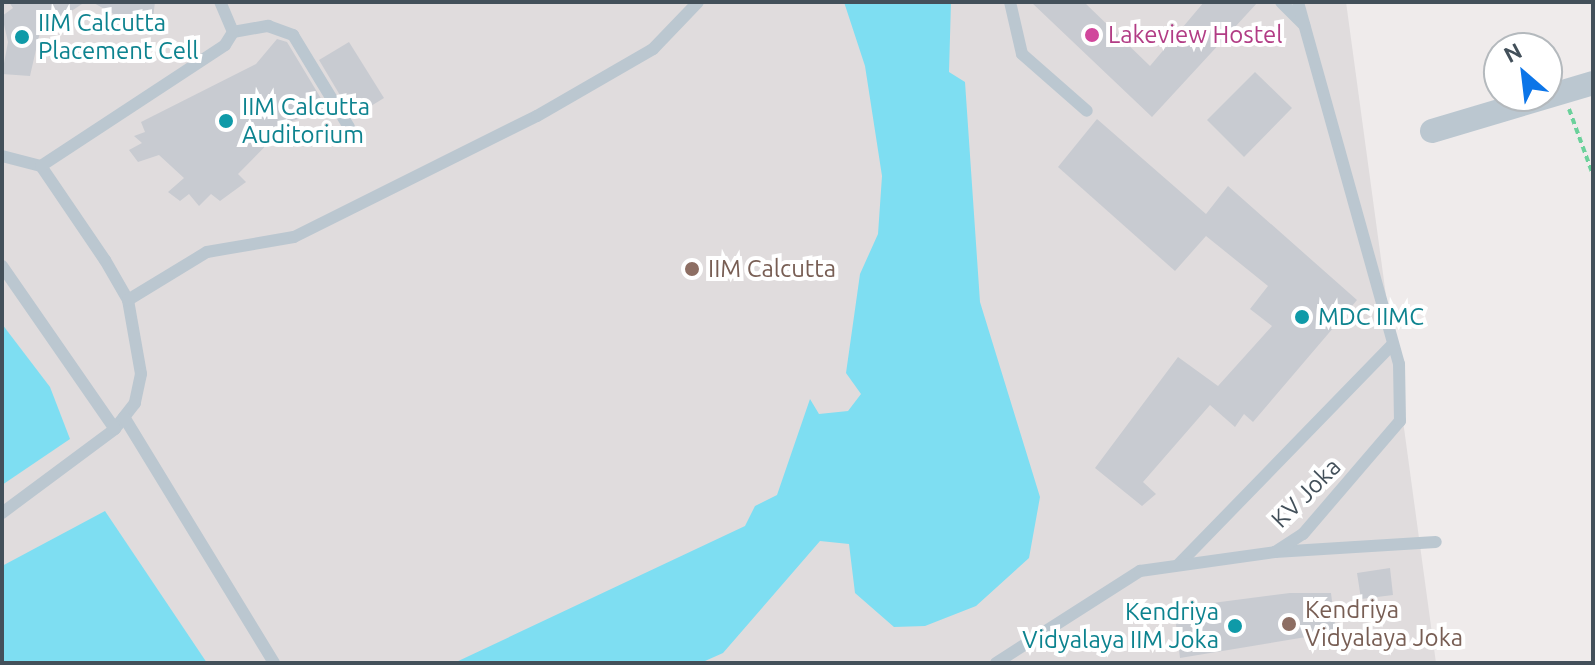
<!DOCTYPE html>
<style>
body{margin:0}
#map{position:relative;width:1595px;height:665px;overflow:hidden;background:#efebeb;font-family:Ubuntu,sans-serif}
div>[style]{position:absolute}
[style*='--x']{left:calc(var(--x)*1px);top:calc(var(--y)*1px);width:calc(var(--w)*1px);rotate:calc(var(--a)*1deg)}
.education>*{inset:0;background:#e0dcdd}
.water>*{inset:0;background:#7edef2}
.building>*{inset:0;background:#c8cbd1}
.path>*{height:4px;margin-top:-2px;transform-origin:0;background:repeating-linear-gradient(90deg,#6bd19b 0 6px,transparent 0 10px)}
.lane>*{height:12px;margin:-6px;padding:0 6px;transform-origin:6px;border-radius:6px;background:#bbc7d0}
.street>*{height:24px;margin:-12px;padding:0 12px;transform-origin:12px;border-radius:12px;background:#bbc7d0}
.dots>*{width:22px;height:22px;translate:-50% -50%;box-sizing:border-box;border:4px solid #fff;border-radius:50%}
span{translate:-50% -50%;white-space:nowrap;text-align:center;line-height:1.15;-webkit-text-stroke:8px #fff;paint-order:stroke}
.culture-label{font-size:24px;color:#0d838f}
.left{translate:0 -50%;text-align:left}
.right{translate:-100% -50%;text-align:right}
.hotel-label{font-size:24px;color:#b23c85}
.education-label{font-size:24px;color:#785e54}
.street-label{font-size:24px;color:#43505a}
.frame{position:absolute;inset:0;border:4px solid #43505a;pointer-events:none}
.north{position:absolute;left:1483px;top:32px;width:80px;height:80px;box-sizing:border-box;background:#fff;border:2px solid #b4b9bd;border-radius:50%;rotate:332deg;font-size:22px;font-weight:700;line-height:32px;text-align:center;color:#43505a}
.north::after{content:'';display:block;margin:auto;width:28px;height:36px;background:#0c75e8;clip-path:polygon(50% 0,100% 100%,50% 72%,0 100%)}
</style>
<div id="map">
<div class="education">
<div style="clip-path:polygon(2px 2px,1346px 2px,1436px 663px,2px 663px)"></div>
</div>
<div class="water">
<div style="clip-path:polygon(844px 2px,951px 2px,949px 72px,965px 82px,980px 302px,1040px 497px,1029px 558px,976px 606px,925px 626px,894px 627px,855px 593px,849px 544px,820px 541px,723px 653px,705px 661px,454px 663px,745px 526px,755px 506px,777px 495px,810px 399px,819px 414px,848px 411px,861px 394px,846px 373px,860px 274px,878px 234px,882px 176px,865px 66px)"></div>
<div style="clip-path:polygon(2px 324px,50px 387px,70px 439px,2px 485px)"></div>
<div style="clip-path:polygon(105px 511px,207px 663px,2px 663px,2px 566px)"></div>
</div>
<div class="building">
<div style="clip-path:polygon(9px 2px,85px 2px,40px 32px,30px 76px,2px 74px,8px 42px,2px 16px,13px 8px)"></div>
<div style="clip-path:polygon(92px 2px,155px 2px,151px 35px)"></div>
<div style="clip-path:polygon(1031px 2px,1084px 2px,1150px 66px,1204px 2px,1258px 2px,1152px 117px)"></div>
<div style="clip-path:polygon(277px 39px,287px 42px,328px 110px,289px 122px,238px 174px,246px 182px,220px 201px,211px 194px,199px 206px,189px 194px,180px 201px,168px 192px,184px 178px,159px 155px,138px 162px,129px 150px,142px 143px,134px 136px,145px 132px,141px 122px,256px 64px)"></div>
<div style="clip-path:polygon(349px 42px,384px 98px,353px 117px,319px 60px)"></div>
<div style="clip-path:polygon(1255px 72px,1292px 108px,1244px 157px,1207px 120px)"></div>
<div style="clip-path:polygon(1097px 119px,1206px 214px,1228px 186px,1357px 300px,1253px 422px,1244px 414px,1235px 427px,1210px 405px,1143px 482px,1156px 494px,1142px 506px,1095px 468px,1178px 357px,1218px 386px,1272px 326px,1250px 309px,1268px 286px,1206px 236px,1175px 271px,1058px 167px)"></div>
<div style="clip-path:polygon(1390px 568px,1393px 595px,1361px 599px,1357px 573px)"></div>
<div style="clip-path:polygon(1290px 593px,1331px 593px,1336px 632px,1180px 658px,1174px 608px)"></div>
</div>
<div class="path">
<div style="--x:1569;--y:109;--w:70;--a:70"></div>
</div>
<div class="lane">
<div style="--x:1010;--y:2;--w:53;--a:77"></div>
<div style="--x:1022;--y:54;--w:86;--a:41.2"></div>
<div style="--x:1281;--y:2;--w:33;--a:45"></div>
<div style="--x:233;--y:32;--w:36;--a:-10"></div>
<div style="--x:268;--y:26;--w:27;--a:20"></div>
<div style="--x:293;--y:35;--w:108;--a:58.7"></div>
<div style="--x:2;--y:156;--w:40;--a:14.4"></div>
<div style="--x:41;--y:166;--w:114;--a:55.8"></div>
<div style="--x:105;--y:260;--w:46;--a:60.1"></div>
<div style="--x:128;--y:300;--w:75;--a:80"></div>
<div style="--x:141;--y:374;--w:30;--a:102"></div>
<div style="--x:135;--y:403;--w:33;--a:128"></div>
<div style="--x:115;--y:429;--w:141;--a:143.4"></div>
<div style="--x:41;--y:166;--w:220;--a:-33.3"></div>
<div style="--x:225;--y:45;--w:15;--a:-58"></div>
<div style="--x:233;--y:32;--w:33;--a:-113"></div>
<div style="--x:2;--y:266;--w:198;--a:55.3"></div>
<div style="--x:128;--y:300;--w:92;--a:-31.3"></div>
<div style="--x:207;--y:252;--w:88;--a:-9.8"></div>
<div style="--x:294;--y:237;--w:271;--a:-26.5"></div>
<div style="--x:537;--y:116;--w:134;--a:-30"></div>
<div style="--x:653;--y:49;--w:65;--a:-46.2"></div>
<div style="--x:124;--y:417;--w:288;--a:58.6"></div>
<div style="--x:1275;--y:552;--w:161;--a:-3.6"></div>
<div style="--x:1178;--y:565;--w:308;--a:-45.8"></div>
<div style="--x:996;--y:663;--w:171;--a:-32.6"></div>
<div style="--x:1140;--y:571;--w:136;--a:-8"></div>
<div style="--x:1275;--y:552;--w:33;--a:-33"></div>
<div style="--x:1303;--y:534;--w:149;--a:-49.4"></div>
<div style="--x:1400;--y:421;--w:57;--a:-91"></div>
<div style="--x:1399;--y:364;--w:376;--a:-105.6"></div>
</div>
<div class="street">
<div style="--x:1432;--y:131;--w:168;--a:-16.6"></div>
</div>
<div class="dots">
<div style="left:1092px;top:35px;background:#d1479c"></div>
<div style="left:22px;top:37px;background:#0f9aa8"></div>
<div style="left:226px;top:121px;background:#0f9aa8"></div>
<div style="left:692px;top:269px;background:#8d6e63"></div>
<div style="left:1302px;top:317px;background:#0f9aa8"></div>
<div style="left:1289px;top:624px;background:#8d6e63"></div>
<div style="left:1235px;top:626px;background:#0f9aa8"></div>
</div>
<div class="culture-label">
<span class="left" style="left:38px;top:37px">IIM Calcutta<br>Placement Cell</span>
<span class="left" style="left:242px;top:121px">IIM Calcutta<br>Auditorium</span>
<span class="left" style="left:1318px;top:317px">MDC IIMC</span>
<span class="right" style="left:1219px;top:626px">Kendriya<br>Vidyalaya IIM Joka</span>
</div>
<div class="hotel-label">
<span class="left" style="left:1108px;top:35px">Lakeview Hostel</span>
</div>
<div class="education-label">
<span class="left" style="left:708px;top:269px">IIM Calcutta</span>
<span class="left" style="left:1305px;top:624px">Kendriya<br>Vidyalaya Joka</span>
</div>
<div class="street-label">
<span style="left:1306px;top:493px;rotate:-45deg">KV Joka</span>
</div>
<div class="frame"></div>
<div class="north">N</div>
</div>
